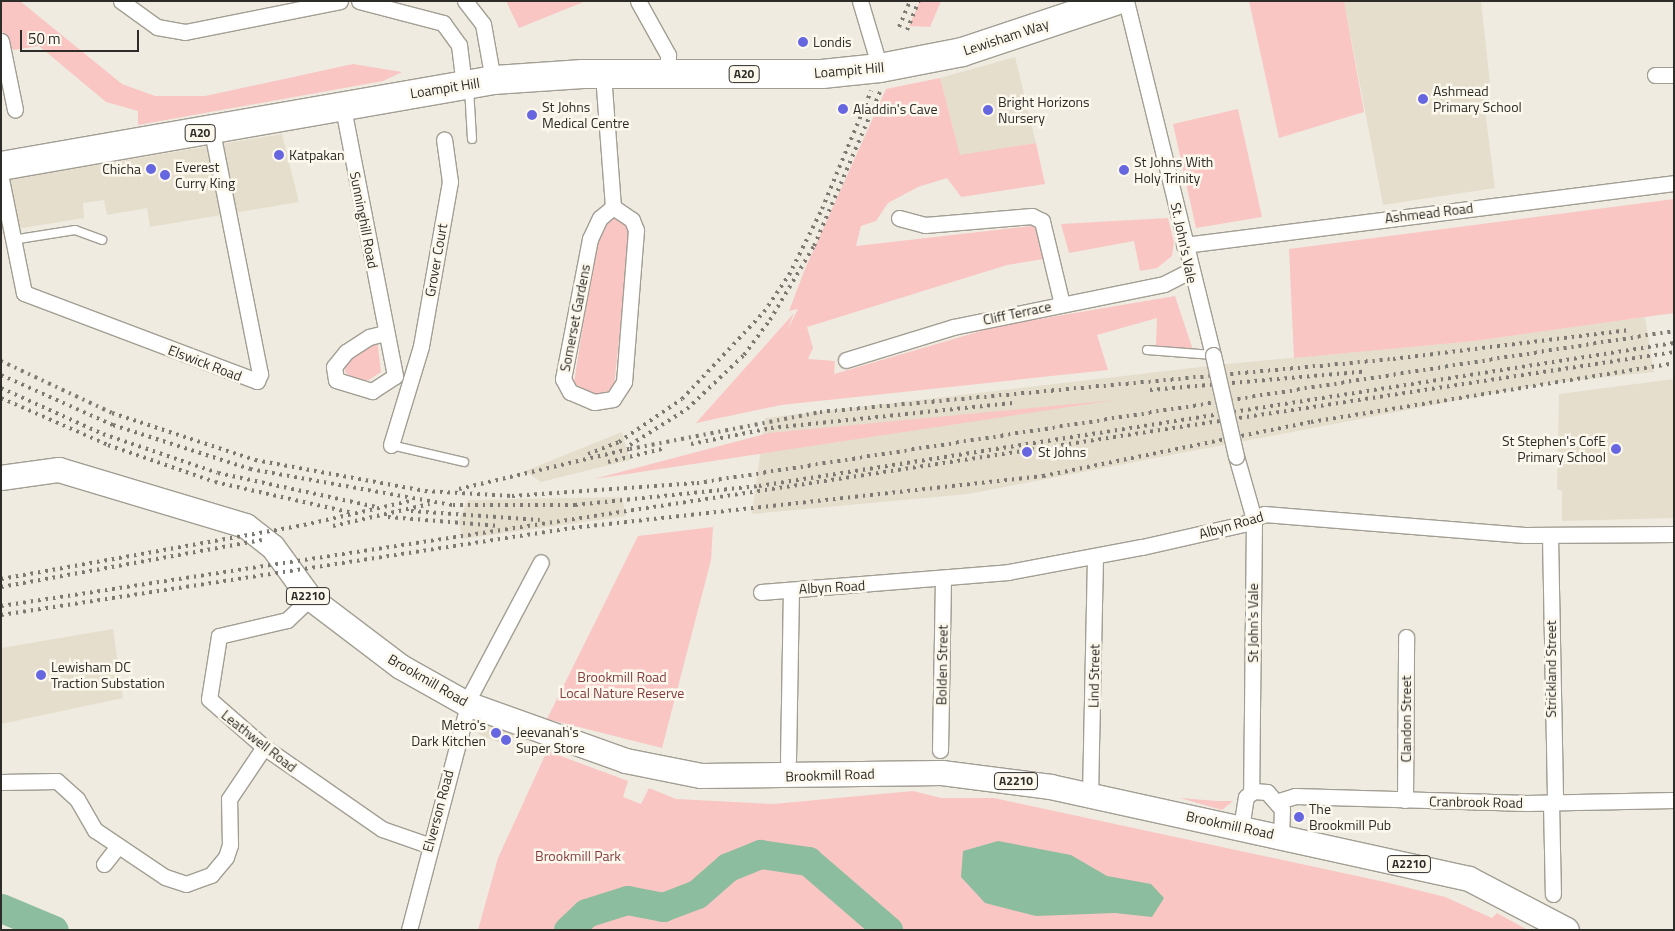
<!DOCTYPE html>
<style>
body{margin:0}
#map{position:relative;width:1675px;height:931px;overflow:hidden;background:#efebe0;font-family:"Titillium Web",sans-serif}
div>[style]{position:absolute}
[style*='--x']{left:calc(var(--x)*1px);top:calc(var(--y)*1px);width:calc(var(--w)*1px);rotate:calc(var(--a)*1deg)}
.built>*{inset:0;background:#e5decd}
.green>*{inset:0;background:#f9c6c4}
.water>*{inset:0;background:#8cbd9e}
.river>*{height:29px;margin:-14.5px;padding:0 14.5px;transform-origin:14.5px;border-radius:14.5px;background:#8cbd9e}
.roads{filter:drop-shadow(1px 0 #a29e93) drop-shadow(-1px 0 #a29e93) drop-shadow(0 1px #a29e93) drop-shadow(0 -1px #a29e93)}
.lane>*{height:8px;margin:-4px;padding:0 4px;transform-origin:4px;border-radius:4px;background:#fff}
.street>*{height:15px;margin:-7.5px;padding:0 7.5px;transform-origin:7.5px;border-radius:7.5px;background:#fff}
.primary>*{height:24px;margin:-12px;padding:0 12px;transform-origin:12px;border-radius:12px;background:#fff}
.highway>*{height:28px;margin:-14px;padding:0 14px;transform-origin:14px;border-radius:14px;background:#fff}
.rail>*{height:4px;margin-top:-2px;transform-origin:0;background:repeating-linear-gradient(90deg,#7c7a73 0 2.5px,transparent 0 7.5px)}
.bridges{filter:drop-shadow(1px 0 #a29e93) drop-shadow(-1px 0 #a29e93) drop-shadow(0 1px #a29e93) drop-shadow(0 -1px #a29e93)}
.street-bridge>*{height:15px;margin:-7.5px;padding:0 7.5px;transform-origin:7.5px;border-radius:7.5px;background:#fff}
.dots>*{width:14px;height:14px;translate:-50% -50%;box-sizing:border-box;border:2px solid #fcf8ed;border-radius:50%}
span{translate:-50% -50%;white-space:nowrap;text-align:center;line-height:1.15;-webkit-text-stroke:5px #fcf8ed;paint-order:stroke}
.shield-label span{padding:1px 4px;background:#fcf8ed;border:1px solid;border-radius:4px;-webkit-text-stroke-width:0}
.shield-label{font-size:12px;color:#2d2c28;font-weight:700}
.street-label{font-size:14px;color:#2d2c28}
.poi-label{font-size:14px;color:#2d2c28}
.left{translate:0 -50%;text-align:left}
.right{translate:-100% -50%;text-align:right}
.park-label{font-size:14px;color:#863e3f}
.frame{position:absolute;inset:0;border:2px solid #2d2c28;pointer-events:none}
.scale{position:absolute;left:20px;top:30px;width:119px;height:22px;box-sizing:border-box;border:2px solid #2d2c28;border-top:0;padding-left:6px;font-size:15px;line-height:18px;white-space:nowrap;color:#2d2c28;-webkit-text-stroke:4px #fcf8ed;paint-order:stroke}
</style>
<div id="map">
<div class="built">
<div style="clip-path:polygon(1344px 1px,1481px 1px,1490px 84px,1482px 87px,1495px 188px,1383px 205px)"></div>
<div style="clip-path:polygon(1015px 57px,1036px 143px,960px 156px,940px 78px)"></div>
<div style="clip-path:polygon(282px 134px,299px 202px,150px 227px,147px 208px,107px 215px,104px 200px,83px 203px,84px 218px,4px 231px,1px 237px,1px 181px)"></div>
<div style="clip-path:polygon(1645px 317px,1654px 372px,1543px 384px,968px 494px,752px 514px,765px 418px,1226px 364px,1475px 341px)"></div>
<div style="clip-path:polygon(1674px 379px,1674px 518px,1562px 521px,1562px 491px,1557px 489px,1559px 394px)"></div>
<div style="clip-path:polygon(622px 432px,630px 460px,541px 482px,525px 471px)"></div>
<div style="clip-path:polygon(622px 497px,626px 516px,462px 539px,459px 520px,468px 500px)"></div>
<div style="clip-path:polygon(113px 629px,123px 698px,1px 724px,1px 648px)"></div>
<div style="clip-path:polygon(483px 719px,516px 733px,510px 747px,478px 734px)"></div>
</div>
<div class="green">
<div style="clip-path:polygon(1px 1px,20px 1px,122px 84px,155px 96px,205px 96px,353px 64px,402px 72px,383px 81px,138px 125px,138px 111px,106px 102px,39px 46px,13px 50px,1px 29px)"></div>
<div style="clip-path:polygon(506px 1px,586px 1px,519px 28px)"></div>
<div style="clip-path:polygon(920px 1px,941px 1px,930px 27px,909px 26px)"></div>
<div style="clip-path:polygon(1249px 1px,1344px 1px,1364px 112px,1279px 138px)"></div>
<div style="clip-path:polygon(940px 78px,960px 155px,1036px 143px,1045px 184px,961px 197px,947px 178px,918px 187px,888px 203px,876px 221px,861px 226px,856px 246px,1040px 225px,1050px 258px,1007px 265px,807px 327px,813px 348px,808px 359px,835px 361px,834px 374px,998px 326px,1175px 296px,1194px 353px,1156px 345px,1157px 318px,1097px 335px,1108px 370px,781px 405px,696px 423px,794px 313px,787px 331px,798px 309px,789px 311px,805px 269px,886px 89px)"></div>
<div style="clip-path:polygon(1238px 109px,1262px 217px,1196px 228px,1173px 124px)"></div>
<div style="clip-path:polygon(1674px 199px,1674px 313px,1475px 341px,1294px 358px,1289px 249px)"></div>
<div style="clip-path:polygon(617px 217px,630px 228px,630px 237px,614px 386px,600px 398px,577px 391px,574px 383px,597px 232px,609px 218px)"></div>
<div style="clip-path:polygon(1168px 218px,1174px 242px,1172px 256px,1157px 268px,1140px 271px,1134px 241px,1069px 253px,1061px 224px)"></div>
<div style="clip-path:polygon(377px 340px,381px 372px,369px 380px,356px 381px,345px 372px,346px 361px)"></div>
<div style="clip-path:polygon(1115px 400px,594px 479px,769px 433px)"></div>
<div style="clip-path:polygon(713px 527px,711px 560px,662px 748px,547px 719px,638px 536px)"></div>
<div style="clip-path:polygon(547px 751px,628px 781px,623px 797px,641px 804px,649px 788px,676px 799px,773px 804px,913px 791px,941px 798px,994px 798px,1385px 882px,1445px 897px,1492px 918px,1497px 913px,1528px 930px,478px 930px,498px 858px)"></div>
<div style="clip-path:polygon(1180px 798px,1217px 801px,1233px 801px,1222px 810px)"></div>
</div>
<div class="water">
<div style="clip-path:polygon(998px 841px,1071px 855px,1107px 876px,1151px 884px,1164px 898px,1152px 917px,1115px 913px,1036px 916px,985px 903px,961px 877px,963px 851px)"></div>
</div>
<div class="river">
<div style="--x:1;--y:908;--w:57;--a:22.5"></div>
<div style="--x:568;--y:930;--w:25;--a:-43"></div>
<div style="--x:586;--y:913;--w:43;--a:-17.6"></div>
<div style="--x:627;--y:900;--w:37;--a:11"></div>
<div style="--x:663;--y:907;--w:36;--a:-21"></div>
<div style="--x:697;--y:894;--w:41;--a:-41.1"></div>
<div style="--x:728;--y:867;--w:35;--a:-22"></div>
<div style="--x:760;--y:854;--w:49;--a:8.3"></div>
<div style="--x:808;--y:861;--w:106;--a:40.8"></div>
</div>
<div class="roads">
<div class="lane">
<div style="--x:469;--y:88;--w:51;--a:86.6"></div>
<div style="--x:12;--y:240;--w:64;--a:-9"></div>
<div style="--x:75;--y:230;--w:29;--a:20"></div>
<div style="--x:1147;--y:350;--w:66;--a:4.3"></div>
<div style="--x:391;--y:445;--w:75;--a:13.1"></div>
</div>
<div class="street">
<div style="--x:121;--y:1;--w:44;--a:35.8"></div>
<div style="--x:157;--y:27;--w:28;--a:10"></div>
<div style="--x:185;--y:32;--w:158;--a:-11.3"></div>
<div style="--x:359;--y:1;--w:87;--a:14.7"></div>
<div style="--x:443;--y:23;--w:27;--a:54"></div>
<div style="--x:459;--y:45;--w:39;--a:83"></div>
<div style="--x:465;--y:1;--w:29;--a:52"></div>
<div style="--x:483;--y:24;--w:57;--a:79.9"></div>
<div style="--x:638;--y:1;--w:62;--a:60.9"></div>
<div style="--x:668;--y:55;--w:18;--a:90"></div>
<div style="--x:860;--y:1;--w:70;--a:73.4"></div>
<div style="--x:1126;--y:1;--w:365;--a:76.2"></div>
<div style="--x:1;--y:41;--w:70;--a:78.5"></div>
<div style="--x:603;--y:74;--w:133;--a:85.7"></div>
<div style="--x:1655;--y:75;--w:19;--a:0"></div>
<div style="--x:343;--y:108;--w:273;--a:79"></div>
<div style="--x:1;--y:179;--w:116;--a:78.6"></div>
<div style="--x:24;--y:293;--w:249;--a:20.7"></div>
<div style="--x:257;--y:381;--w:8;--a:-67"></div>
<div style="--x:260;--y:374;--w:248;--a:-101.2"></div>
<div style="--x:613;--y:207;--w:23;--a:34"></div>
<div style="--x:632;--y:220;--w:11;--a:68"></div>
<div style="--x:636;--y:230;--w:152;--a:94.5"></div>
<div style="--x:624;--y:382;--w:20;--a:123"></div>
<div style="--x:613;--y:399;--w:19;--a:171"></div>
<div style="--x:594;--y:402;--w:26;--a:-157"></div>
<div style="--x:570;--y:392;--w:15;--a:-118"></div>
<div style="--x:563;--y:379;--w:143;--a:-79.1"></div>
<div style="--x:590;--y:239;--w:23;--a:-65"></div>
<div style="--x:600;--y:218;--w:17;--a:-40"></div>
<div style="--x:899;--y:218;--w:27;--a:15"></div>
<div style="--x:925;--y:225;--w:107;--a:-4.8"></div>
<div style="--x:1032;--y:216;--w:11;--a:27"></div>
<div style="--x:1042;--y:221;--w:85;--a:76.5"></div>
<div style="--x:1184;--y:245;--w:494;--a:-7.2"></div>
<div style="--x:385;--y:333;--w:16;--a:166"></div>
<div style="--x:369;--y:337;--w:27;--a:147"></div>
<div style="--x:346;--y:352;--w:19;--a:129"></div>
<div style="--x:334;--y:367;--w:13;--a:81"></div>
<div style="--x:336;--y:380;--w:38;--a:17"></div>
<div style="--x:372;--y:391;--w:27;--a:-33"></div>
<div style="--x:846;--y:360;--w:112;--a:-17.1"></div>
<div style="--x:953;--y:327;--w:215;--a:-11.5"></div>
<div style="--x:1164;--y:284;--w:28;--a:-27"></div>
<div style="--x:391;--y:445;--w:103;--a:-73.1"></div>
<div style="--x:421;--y:346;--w:167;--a:-80"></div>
<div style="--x:450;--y:182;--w:43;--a:-97.9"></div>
<div style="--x:1236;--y:456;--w:66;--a:74.1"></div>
<div style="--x:1254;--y:519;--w:274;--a:90.6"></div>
<div style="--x:1550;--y:536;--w:266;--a:88.9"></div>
<div style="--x:761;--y:592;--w:248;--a:-4.6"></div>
<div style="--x:1008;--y:572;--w:136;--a:-10.6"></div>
<div style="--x:1142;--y:547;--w:104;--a:-12.8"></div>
<div style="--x:1243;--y:524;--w:23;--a:-25"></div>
<div style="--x:1264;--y:514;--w:261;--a:4.6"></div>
<div style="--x:1524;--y:535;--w:150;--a:-0.4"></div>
<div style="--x:310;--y:598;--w:32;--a:136"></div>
<div style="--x:287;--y:620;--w:70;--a:166.8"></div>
<div style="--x:219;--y:636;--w:64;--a:99"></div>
<div style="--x:209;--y:699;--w:73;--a:41.1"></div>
<div style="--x:264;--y:747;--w:144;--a:34.8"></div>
<div style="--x:382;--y:829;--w:49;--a:19.2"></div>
<div style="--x:940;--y:750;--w:171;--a:-89"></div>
<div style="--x:788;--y:760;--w:170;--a:-89"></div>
<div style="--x:1;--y:782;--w:56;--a:-1"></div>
<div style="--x:57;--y:781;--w:27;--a:42"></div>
<div style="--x:77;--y:799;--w:36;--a:60"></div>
<div style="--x:95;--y:830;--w:84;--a:33.9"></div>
<div style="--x:165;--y:877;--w:22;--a:18"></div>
<div style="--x:186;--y:884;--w:27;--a:-20"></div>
<div style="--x:211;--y:875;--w:23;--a:-50"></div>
<div style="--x:226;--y:857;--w:13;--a:-72"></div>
<div style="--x:230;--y:845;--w:46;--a:-91.2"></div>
<div style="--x:229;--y:799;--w:63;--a:-56.1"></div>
<div style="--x:1090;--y:795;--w:238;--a:-88.8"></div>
<div style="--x:1405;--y:800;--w:163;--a:-89.6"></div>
<div style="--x:1279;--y:801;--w:17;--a:-17"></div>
<div style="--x:1295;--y:796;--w:232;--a:1.7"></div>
<div style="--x:1527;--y:803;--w:147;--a:-1.2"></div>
<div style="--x:1551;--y:802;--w:92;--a:88.8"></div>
<div style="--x:1241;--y:828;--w:31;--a:-81"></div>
<div style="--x:1246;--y:797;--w:9;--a:-41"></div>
<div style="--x:1253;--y:791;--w:14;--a:4"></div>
<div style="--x:1267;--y:792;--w:23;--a:49"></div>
<div style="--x:1282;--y:809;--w:27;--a:92"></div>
<div style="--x:104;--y:864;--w:23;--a:-52"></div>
<div style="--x:409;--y:930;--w:244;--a:-75.3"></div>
<div style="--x:471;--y:694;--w:149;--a:-62.1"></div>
</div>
<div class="primary">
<div style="--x:1;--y:478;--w:59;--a:-7.9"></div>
<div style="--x:59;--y:470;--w:195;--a:16.7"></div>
<div style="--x:246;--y:526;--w:34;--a:38"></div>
<div style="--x:273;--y:547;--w:63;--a:54"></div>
<div style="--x:310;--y:598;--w:114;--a:37.2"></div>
<div style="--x:401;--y:667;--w:76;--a:29.3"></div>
<div style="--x:467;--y:704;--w:169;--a:19.7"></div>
<div style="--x:626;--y:761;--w:76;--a:11.3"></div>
<div style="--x:701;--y:776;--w:241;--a:-0.7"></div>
<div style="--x:942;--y:773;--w:110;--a:7.3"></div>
<div style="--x:1051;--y:787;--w:428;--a:12.4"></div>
<div style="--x:1469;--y:879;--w:110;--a:27.5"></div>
</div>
<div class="highway">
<div style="--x:1;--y:166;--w:499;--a:-9.9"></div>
<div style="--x:493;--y:80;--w:90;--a:-3.8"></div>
<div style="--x:583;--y:74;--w:239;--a:0"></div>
<div style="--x:822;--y:74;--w:58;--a:-5.9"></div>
<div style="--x:880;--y:68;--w:84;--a:-11"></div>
<div style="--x:962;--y:52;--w:161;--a:-18.4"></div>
</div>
</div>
<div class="rail">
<div style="--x:899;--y:27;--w:28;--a:-67"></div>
<div style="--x:907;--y:30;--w:31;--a:-68"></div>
<div style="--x:1;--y:361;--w:123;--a:25.1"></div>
<div style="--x:112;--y:413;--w:151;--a:18.2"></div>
<div style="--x:255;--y:460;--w:173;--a:10.3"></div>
<div style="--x:425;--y:491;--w:87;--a:3.3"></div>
<div style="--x:512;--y:496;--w:185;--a:-4"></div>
<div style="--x:697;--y:483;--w:989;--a:-8.84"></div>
<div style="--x:1;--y:375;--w:123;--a:24.1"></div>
<div style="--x:113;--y:425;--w:144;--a:17.8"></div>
<div style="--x:250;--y:469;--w:206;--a:10.1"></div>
<div style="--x:453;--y:505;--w:122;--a:0"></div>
<div style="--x:575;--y:505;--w:185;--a:-5.9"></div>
<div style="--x:759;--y:486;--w:926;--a:-8.88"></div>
<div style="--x:1;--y:388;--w:112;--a:24.3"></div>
<div style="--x:103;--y:434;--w:121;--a:18.7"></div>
<div style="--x:218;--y:473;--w:162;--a:12.1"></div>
<div style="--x:1150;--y:390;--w:213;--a:-4.9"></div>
<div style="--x:1;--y:398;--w:117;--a:23.7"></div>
<div style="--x:108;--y:445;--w:113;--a:19.1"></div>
<div style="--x:215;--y:482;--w:141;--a:12.7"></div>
<div style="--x:691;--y:444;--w:82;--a:-11.3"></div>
<div style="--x:771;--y:428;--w:243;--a:-5.9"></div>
<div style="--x:630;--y:445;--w:67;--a:-32.3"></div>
<div style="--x:687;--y:409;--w:79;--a:-43.5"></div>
<div style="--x:744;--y:355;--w:44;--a:-53.4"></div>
<div style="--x:770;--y:320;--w:86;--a:-59.3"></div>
<div style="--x:814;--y:246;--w:170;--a:-66.8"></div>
<div style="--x:588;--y:454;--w:33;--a:-21"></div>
<div style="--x:619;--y:442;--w:76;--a:-34.3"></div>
<div style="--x:682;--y:399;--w:120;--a:-46.7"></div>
<div style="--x:764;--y:312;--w:45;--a:-56"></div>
<div style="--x:789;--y:275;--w:74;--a:-63.4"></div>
<div style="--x:822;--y:209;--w:128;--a:-67.4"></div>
<div style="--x:608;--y:462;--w:56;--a:-13.5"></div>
<div style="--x:459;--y:489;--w:176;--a:-13.2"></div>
<div style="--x:630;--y:449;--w:194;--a:-11"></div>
<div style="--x:820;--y:412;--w:575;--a:-5.28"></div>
<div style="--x:1393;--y:359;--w:238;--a:-7"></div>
<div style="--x:411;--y:511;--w:129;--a:4"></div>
<div style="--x:388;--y:517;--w:112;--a:4.6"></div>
<div style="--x:333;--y:526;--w:99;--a:-12.8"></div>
<div style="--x:1;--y:579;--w:308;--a:-10.1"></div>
<div style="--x:304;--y:525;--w:109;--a:-12.8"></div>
<div style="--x:1;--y:587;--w:265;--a:-10.2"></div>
<div style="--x:1;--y:606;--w:1692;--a:-8.63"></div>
<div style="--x:1;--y:615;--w:578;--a:-8.66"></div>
<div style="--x:572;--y:528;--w:474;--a:-6.3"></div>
<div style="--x:1043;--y:476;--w:273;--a:-11.4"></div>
<div style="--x:1311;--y:422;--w:368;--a:-9.2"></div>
</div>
<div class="bridges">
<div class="street-bridge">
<div style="--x:1213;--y:355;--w:104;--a:77.2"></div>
</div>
</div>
<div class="dots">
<div style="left:803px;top:42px;background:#6667e0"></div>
<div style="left:1423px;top:99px;background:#6667e0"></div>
<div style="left:843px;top:109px;background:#6667e0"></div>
<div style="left:988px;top:110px;background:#6667e0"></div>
<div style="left:532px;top:115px;background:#6667e0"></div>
<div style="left:279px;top:155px;background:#6667e0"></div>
<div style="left:151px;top:169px;background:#6667e0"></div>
<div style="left:1124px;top:170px;background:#6667e0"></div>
<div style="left:165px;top:175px;background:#6667e0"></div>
<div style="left:1616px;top:449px;background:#6667e0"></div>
<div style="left:1027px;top:452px;background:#6667e0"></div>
<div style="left:41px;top:675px;background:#6667e0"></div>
<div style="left:496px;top:733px;background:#6667e0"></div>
<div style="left:506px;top:740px;background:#6667e0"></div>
<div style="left:1299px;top:817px;background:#6667e0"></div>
</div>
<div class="shield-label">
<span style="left:744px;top:74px">A20</span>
<span style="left:200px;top:133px">A20</span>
<span style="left:308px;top:596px">A2210</span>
<span style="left:1016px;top:781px">A2210</span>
<span style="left:1409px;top:864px">A2210</span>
</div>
<div class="street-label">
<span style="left:1006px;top:37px;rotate:-18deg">Lewisham Way</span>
<span style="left:849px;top:70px;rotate:-5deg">Loampit Hill</span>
<span style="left:445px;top:88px;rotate:-9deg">Loampit Hill</span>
<span style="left:1429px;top:213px;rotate:-7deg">Ashmead Road</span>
<span style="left:364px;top:220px;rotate:79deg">Sunninghill Road</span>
<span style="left:1184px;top:243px;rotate:78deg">St. John's Vale</span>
<span style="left:436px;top:260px;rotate:-80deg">Grover Court</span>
<span style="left:1017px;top:313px;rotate:-12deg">Cliff Terrace</span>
<span style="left:575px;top:318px;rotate:-79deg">Somerset Gardens</span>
<span style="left:205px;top:363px;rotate:21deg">Elswick Road</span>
<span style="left:1231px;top:525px;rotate:-16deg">Albyn Road</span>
<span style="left:832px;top:587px;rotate:-3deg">Albyn Road</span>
<span style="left:1253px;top:623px;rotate:-90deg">St John's Vale</span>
<span style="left:942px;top:665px;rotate:-89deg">Bolden Street</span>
<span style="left:1551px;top:669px;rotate:-90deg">Strickland Street</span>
<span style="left:1094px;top:676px;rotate:-89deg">Lind Street</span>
<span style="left:428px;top:680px;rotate:30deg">Brookmill Road</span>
<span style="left:1406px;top:719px;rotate:-90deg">Clandon Street</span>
<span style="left:259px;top:741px;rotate:38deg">Leathwell Road</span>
<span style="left:830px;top:775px;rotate:-2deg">Brookmill Road</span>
<span style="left:1476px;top:802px;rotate:1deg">Cranbrook Road</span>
<span style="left:438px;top:811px;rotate:-75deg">Elverson Road</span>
<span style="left:1230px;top:825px;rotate:12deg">Brookmill Road</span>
</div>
<div class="poi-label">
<span class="left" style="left:813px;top:42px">Londis</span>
<span class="left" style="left:1433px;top:99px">Ashmead<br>Primary School</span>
<span class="left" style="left:998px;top:110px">Bright Horizons<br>Nursery</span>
<span class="left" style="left:542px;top:115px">St Johns<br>Medical Centre</span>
<span class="left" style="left:853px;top:109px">Aladdin's Cave</span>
<span class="left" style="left:289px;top:155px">Katpakan</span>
<span class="left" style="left:1134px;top:170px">St Johns With<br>Holy Trinity</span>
<span class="left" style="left:175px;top:175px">Everest<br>Curry King</span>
<span class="right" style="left:141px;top:169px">Chicha</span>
<span class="right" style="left:1606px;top:449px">St Stephen's CofE<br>Primary School</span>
<span class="left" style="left:1038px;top:452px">St Johns</span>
<span class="left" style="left:51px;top:675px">Lewisham DC<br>Traction Substation</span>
<span class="right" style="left:486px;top:733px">Metro's<br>Dark Kitchen</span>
<span class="left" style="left:516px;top:740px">Jeevanah's<br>Super Store</span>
<span class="left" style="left:1309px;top:817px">The<br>Brookmill Pub</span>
</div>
<div class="park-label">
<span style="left:622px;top:685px">Brookmill Road<br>Local Nature Reserve</span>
<span style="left:578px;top:856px">Brookmill Park</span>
</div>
<div class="frame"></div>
<div class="scale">50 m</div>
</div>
